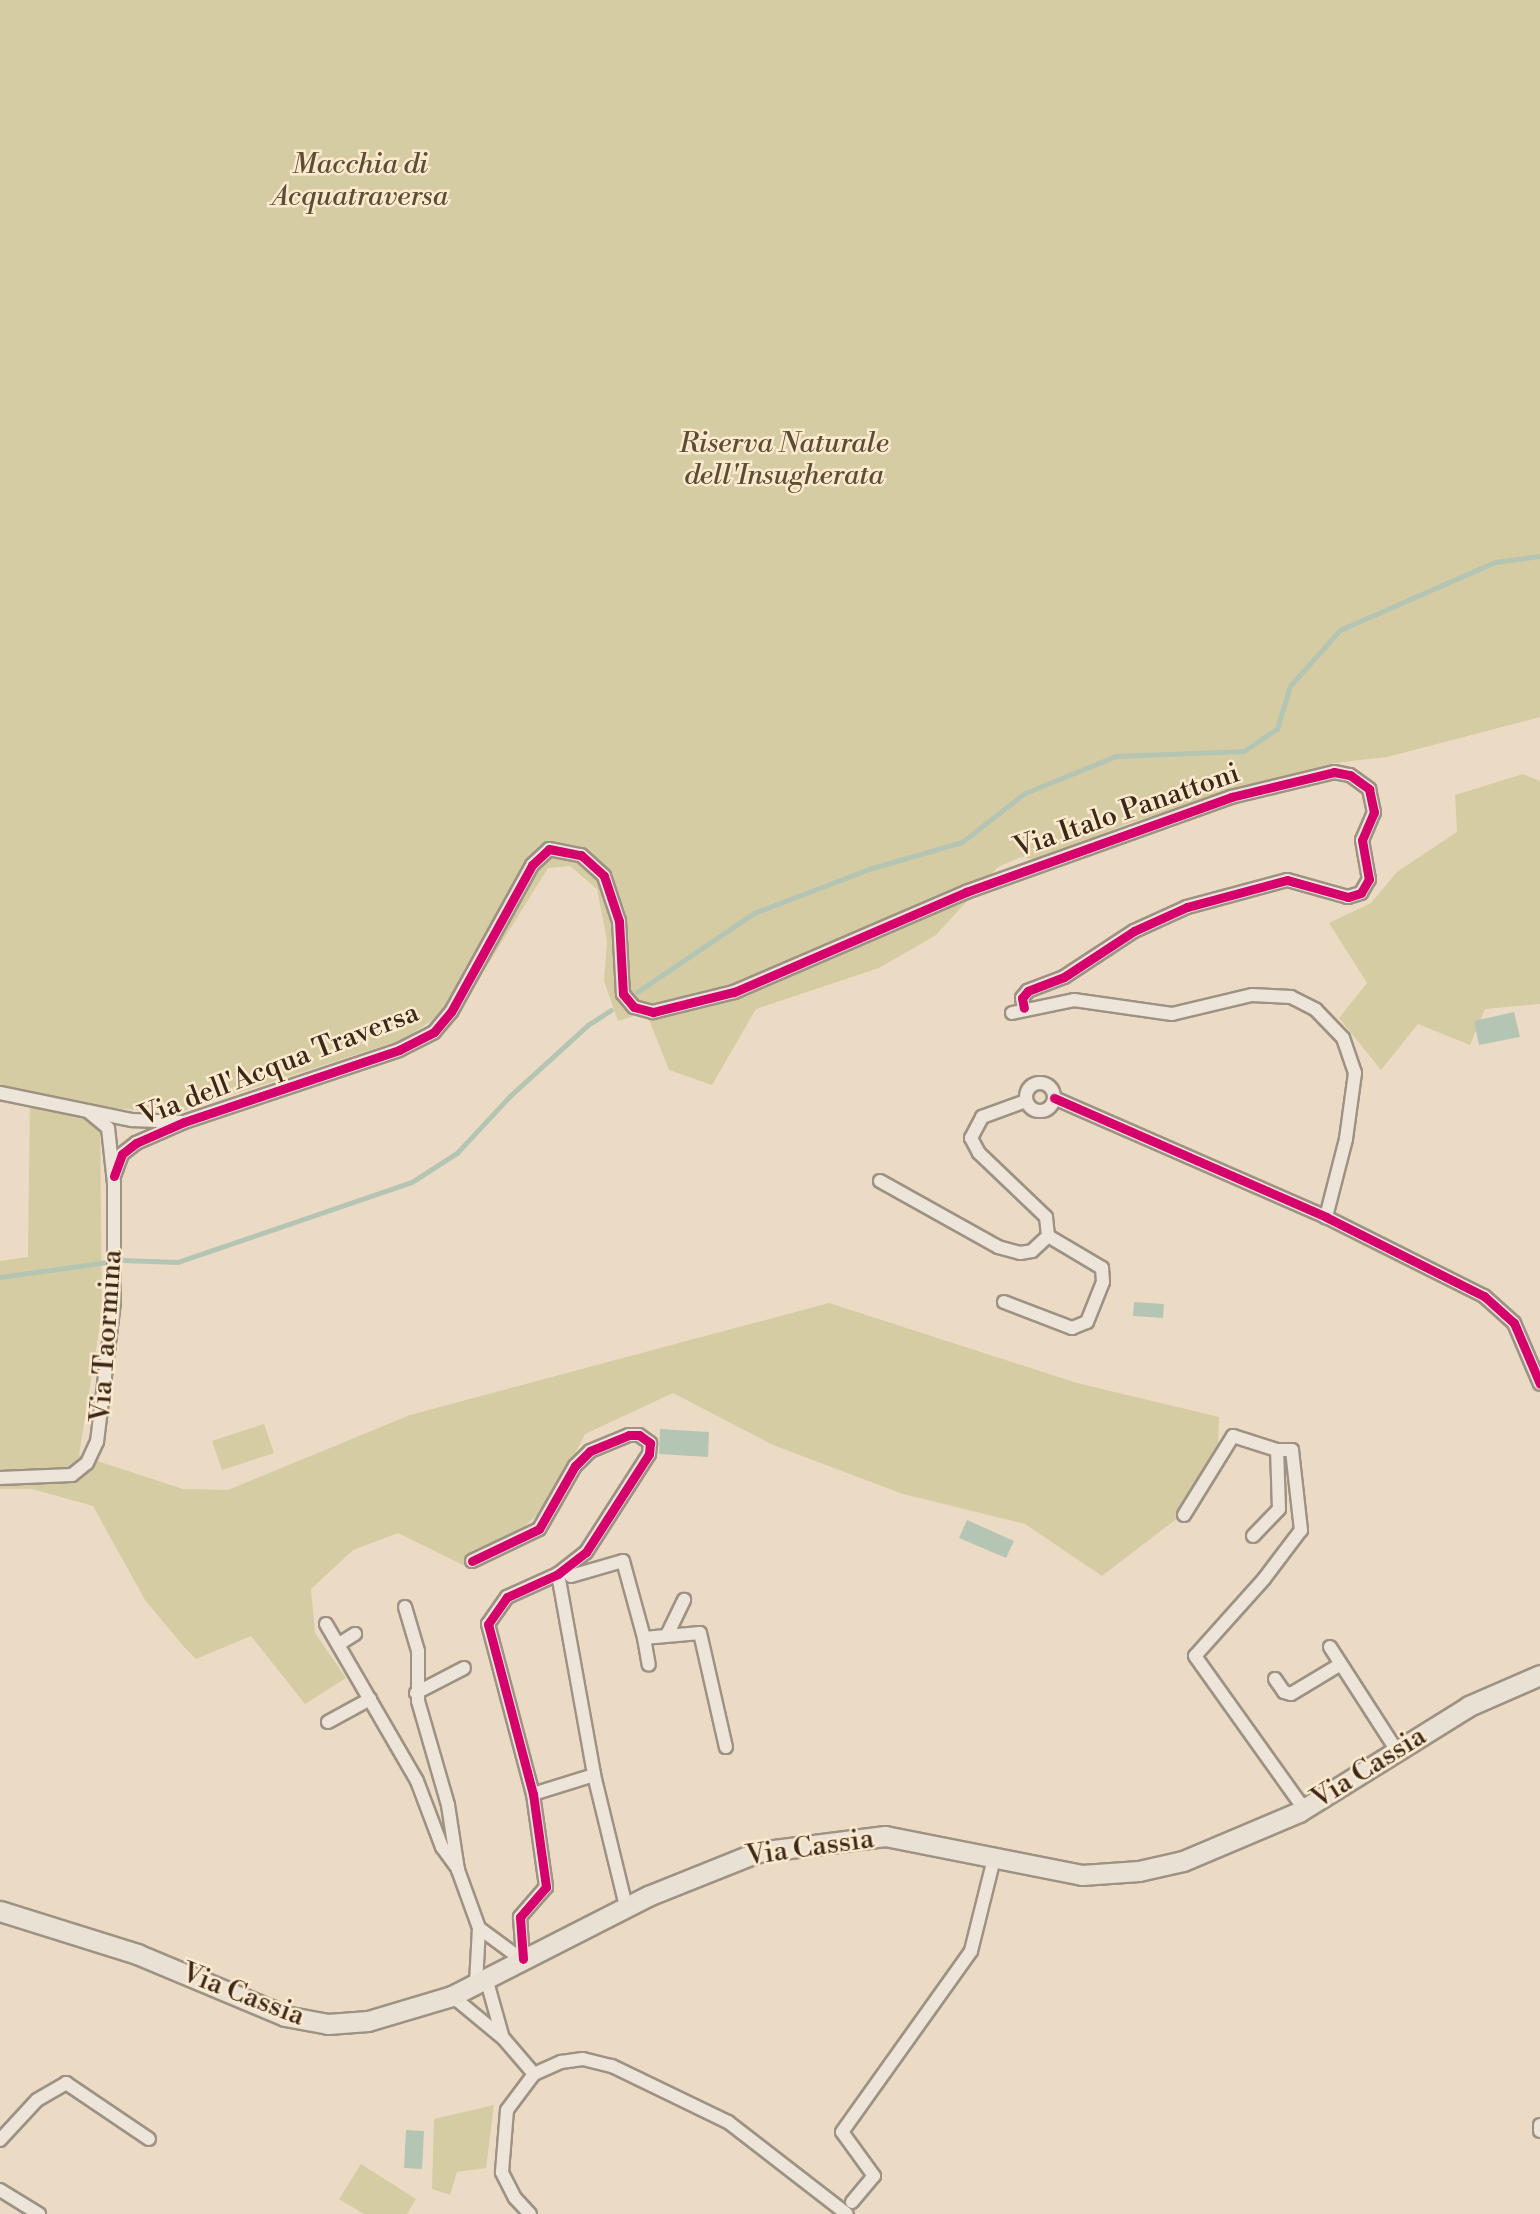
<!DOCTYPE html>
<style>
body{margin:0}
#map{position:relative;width:1540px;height:2214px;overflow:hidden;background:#ebdbc4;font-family:"Libre Bodoni",serif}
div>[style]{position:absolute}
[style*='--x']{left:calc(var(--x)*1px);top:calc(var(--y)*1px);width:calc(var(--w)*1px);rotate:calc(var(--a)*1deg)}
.green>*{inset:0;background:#d6cca3}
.water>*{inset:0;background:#b5c5b4}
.stream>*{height:4.5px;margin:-2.25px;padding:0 2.25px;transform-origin:2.25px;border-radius:2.25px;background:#b5c5b4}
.roads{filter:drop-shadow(2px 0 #9d9283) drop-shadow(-2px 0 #9d9283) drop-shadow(0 2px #9d9283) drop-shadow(0 -2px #9d9283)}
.street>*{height:12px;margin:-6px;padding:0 6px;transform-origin:6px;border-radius:6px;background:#ede5da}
.street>.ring{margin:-6px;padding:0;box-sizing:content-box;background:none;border:12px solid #ede5da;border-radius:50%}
.primary>*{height:19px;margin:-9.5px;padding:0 9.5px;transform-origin:9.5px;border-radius:9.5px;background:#e9e1d4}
.cycleway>*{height:9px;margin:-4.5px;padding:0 4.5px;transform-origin:4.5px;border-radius:4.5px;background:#d6006c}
span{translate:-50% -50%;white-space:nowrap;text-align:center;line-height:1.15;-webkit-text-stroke:5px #fceacf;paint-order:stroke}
.park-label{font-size:28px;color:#5e4d35;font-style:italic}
.street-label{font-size:28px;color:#3c2719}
</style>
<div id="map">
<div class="green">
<div style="clip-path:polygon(0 0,1540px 0,1540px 717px,1387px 757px,1334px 763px,1129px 823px,1039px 860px,1021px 857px,998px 867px,936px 935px,879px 968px,756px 1009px,712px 1085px,669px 1070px,646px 1012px,618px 1021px,604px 981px,607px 941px,597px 889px,570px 866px,548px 868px,469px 995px,404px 1039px,176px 1113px,100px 1107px,102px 1312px,79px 1455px,183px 1489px,228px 1490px,410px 1415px,829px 1303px,1077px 1383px,1219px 1417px,1218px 1451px,1175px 1520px,1102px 1576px,1025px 1524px,903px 1494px,773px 1445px,673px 1393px,585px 1434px,551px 1501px,493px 1557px,465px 1566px,398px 1533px,353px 1550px,311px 1589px,315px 1633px,346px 1678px,305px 1704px,251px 1636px,196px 1659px,185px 1648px,145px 1600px,93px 1506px,32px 1489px,0 1489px,0 1261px,28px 1257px,30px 1093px,0 1088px)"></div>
<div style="clip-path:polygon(1523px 774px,1540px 781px,1540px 1004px,1485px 1009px,1470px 1045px,1418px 1024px,1381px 1070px,1339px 1018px,1367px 983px,1329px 923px,1371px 903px,1397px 872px,1457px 832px,1455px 795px)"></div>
<div style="clip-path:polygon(264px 1424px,274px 1453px,222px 1470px,212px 1441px)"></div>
<div style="clip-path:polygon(494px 2105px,486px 2168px,457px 2172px,450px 2195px,432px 2189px,434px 2119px)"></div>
<div style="clip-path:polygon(361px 2164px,416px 2199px,407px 2214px,364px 2214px,339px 2199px)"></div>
</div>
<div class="water">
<div style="clip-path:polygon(1514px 1012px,1520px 1037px,1479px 1045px,1474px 1021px)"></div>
<div style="clip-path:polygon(1134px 1302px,1164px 1304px,1163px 1318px,1133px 1316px)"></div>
<div style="clip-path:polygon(660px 1429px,709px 1432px,708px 1457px,659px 1454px)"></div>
<div style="clip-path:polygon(967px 1520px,1014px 1541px,1006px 1558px,959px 1538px)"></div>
<div style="clip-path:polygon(406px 2130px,424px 2131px,422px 2169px,404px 2168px)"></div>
</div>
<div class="stream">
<div style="--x:637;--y:992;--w:141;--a:-34"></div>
<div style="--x:754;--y:913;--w:123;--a:-20.9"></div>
<div style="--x:869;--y:869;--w:97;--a:-16.2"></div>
<div style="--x:962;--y:842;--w:80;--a:-37.9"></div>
<div style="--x:1025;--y:793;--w:98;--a:-22.1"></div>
<div style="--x:1116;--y:756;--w:128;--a:-2.2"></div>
<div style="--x:1244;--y:751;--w:40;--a:-34"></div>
<div style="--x:1277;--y:729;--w:45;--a:-73.2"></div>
<div style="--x:1290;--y:686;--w:75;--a:-48.2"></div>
<div style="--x:1340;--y:630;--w:169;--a:-23.7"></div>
<div style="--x:1495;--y:562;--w:45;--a:-7.6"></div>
<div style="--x:0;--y:1277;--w:124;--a:-7.9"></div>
<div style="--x:123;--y:1260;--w:55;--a:2.1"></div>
<div style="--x:178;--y:1262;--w:247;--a:-18.9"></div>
<div style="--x:412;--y:1182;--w:54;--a:-32.8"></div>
<div style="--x:457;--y:1153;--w:78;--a:-47.1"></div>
<div style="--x:510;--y:1096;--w:105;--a:-42.3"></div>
<div style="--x:588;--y:1025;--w:27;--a:-33"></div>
</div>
<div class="roads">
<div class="street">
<div style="--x:1012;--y:1013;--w:63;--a:-11.8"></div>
<div style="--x:1074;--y:1000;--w:99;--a:8.1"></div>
<div style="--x:1172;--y:1014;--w:82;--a:-13.4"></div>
<div style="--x:1252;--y:995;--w:39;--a:3"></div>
<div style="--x:1291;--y:997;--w:28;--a:27"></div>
<div style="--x:1316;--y:1010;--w:39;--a:46"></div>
<div style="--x:1343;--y:1038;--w:37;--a:71"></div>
<div style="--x:1355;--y:1073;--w:67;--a:97.8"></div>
<div style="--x:1346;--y:1139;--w:81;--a:104.4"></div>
<div class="ring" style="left:1026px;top:1083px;width:16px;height:16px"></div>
<div style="--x:0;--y:1093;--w:135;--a:11.6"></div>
<div style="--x:132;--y:1120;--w:51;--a:2.2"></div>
<div style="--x:1054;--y:1098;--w:297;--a:23.6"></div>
<div style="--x:1326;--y:1217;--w:177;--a:26.6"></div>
<div style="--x:1484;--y:1296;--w:40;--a:42"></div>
<div style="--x:1514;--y:1323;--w:66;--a:66.9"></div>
<div style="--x:114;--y:1176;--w:23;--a:-70"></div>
<div style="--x:122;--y:1154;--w:18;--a:-38"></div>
<div style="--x:136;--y:1143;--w:52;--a:-23.6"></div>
<div style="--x:184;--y:1122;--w:227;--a:-18.5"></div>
<div style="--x:399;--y:1050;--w:39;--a:-27"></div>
<div style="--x:434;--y:1032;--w:26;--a:-50"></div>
<div style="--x:451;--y:1012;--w:168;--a:-61.1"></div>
<div style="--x:532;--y:865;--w:23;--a:-43"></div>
<div style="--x:549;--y:849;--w:33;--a:11"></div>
<div style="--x:581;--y:855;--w:31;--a:42"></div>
<div style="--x:604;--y:876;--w:47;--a:71.6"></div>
<div style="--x:619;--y:921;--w:73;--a:86.9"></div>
<div style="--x:623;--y:994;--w:17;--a:50"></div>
<div style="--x:634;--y:1007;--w:20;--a:15"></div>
<div style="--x:653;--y:1012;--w:83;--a:-13.9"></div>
<div style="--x:734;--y:992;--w:253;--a:-23.3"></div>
<div style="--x:966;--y:892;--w:282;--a:-19.7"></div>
<div style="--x:1231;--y:797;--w:106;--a:-13.6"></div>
<div style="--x:1334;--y:772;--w:16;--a:11"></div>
<div style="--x:1350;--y:775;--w:24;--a:36"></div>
<div style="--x:1369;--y:789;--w:24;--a:78"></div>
<div style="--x:1374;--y:812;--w:30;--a:113"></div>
<div style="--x:1362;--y:840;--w:40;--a:80"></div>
<div style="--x:1369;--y:879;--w:16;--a:120"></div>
<div style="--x:1361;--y:893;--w:14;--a:163"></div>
<div style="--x:1348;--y:897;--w:63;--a:-164.4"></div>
<div style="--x:1287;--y:880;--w:104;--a:164.9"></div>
<div style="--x:1187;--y:907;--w:58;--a:155.6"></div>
<div style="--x:1134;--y:931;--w:84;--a:146.7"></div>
<div style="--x:1064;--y:977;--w:39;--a:159"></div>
<div style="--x:1028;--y:991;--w:9;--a:131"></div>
<div style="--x:1022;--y:998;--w:10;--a:79"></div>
<div style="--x:880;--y:1181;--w:135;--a:29.2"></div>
<div style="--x:998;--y:1247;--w:23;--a:15"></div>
<div style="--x:1020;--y:1253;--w:12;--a:-9"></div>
<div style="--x:1032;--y:1251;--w:22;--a:-43"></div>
<div style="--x:1048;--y:1236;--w:19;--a:-96"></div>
<div style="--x:1046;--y:1217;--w:93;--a:-136.3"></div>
<div style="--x:979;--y:1153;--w:17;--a:-118"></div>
<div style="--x:971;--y:1138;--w:24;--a:-62"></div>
<div style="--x:982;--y:1117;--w:47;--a:-20"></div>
<div style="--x:1004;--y:1302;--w:73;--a:20.9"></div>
<div style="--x:1072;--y:1328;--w:16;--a:-22"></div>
<div style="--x:1087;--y:1322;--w:43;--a:-68.2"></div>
<div style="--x:1103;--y:1282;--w:14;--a:-94"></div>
<div style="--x:1102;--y:1268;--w:63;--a:-149.3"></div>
<div style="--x:0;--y:1478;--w:72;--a:-2.4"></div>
<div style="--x:72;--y:1475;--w:19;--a:-39"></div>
<div style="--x:87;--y:1463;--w:23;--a:-65"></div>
<div style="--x:97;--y:1442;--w:141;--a:-83.1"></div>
<div style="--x:114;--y:1302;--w:119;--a:-90"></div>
<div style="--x:114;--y:1183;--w:55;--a:-96.2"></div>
<div style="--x:108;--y:1128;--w:26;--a:-140"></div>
<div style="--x:1184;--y:1515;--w:93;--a:-58.2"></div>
<div style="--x:1233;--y:1436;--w:46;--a:17.7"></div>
<div style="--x:1253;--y:1536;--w:37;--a:-46"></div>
<div style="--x:1279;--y:1509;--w:59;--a:-91.9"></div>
<div style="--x:1277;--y:1450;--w:15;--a:0"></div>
<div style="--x:1292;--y:1450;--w:81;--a:83.6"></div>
<div style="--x:1301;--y:1530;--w:61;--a:127.1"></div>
<div style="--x:1264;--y:1579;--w:103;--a:131.9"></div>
<div style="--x:1195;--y:1656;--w:188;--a:54.5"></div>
<div style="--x:472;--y:1561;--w:74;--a:-25.5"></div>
<div style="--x:539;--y:1529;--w:73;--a:-60.3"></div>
<div style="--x:575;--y:1466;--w:21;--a:-45"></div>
<div style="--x:590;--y:1451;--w:42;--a:-22.3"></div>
<div style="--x:629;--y:1435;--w:10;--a:0"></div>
<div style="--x:639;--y:1435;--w:14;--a:36"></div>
<div style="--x:650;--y:1443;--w:11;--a:95"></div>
<div style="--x:649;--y:1454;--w:117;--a:122.7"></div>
<div style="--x:586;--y:1552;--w:36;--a:142"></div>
<div style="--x:558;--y:1574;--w:56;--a:155.7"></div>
<div style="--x:507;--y:1597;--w:33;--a:125"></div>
<div style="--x:488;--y:1624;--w:176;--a:75.2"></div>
<div style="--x:533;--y:1794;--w:94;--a:82"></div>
<div style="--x:546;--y:1887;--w:40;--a:131"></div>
<div style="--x:520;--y:1917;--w:42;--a:85.9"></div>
<div style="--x:565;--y:1569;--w:9;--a:49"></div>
<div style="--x:571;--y:1576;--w:54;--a:-16.1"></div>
<div style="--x:623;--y:1561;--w:80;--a:74.7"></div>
<div style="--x:644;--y:1638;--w:56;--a:-5.1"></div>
<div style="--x:700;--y:1633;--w:117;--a:77.2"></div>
<div style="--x:558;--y:1574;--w:204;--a:79.8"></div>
<div style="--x:594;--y:1775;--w:135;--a:76.3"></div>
<div style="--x:405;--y:1607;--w:46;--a:73.5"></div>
<div style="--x:418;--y:1651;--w:50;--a:90"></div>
<div style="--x:418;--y:1701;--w:108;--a:73.9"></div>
<div style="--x:448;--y:1805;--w:66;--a:81.3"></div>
<div style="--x:458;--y:1870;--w:62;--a:70.1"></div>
<div style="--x:479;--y:1928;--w:56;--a:93.1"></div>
<div style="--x:326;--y:1624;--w:181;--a:59.9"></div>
<div style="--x:417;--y:1781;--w:71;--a:69.3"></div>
<div style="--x:442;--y:1847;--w:27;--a:54"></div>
<div style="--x:668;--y:1633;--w:37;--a:-64"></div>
<div style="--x:644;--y:1638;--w:27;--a:80"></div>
<div style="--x:339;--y:1644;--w:19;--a:-32"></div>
<div style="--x:1330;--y:1647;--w:124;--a:57.2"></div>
<div style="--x:1275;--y:1679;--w:16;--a:55"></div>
<div style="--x:1284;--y:1692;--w:7;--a:16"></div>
<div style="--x:1291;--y:1694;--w:58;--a:-31"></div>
<div style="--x:416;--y:1693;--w:54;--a:-27.5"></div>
<div style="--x:328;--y:1722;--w:48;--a:-28.7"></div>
<div style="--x:533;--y:1794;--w:64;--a:-17.3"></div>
<div style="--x:479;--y:1928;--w:52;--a:36.4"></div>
<div style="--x:486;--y:1978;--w:59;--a:74.3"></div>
<div style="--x:452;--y:1996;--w:67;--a:39.6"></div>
<div style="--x:504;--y:2039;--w:46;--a:49.4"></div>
<div style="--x:1540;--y:2125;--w:6;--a:90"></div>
<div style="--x:0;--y:2140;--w:54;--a:-47.2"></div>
<div style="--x:37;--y:2100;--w:34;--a:-30"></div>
<div style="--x:66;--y:2083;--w:100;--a:34"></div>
<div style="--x:0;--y:2190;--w:46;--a:31.6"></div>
<div style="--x:852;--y:2202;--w:34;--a:-50"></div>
<div style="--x:874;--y:2176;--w:54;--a:-126"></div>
<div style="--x:842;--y:2132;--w:222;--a:-54.5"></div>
<div style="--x:971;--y:1951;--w:95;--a:-76"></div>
<div style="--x:530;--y:2214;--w:22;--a:-133"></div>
<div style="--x:515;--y:2198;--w:29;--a:-117"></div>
<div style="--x:502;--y:2172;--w:62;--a:-85.4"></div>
<div style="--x:507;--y:2110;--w:45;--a:-53.1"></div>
<div style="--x:534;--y:2074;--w:30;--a:-24"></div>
<div style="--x:561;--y:2062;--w:22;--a:-8"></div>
<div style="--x:583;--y:2059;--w:30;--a:14"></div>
<div style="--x:612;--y:2066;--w:129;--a:25.8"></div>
<div style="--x:728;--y:2122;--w:150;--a:37.7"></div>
</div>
<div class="primary">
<div style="--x:0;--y:1911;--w:144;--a:17.4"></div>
<div style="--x:137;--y:1954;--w:160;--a:22.7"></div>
<div style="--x:285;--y:2016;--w:44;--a:10.5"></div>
<div style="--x:328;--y:2024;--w:40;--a:-4.3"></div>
<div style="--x:368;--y:2021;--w:88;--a:-16.6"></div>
<div style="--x:452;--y:1996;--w:220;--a:-27"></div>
<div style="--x:648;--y:1896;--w:118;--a:-21.8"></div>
<div style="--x:758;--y:1852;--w:128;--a:-7.2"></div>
<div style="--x:885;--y:1836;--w:201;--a:11.2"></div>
<div style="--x:1082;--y:1875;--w:57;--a:-4"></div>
<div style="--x:1139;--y:1871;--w:45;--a:-12.8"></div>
<div style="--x:1183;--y:1861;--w:126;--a:-22.9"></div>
<div style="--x:1299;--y:1812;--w:200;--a:-31.9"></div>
<div style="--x:1469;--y:1706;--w:77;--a:-23.6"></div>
</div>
</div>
<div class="cycleway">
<div style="--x:1054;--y:1098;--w:297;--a:23.6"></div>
<div style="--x:1326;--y:1217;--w:177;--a:26.6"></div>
<div style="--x:1484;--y:1296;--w:40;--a:42"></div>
<div style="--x:1514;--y:1323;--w:66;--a:66.9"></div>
<div style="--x:114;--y:1176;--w:23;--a:-70"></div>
<div style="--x:122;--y:1154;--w:18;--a:-38"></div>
<div style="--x:136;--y:1143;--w:52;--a:-23.6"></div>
<div style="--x:184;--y:1122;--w:227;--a:-18.5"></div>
<div style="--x:399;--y:1050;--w:39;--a:-27"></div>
<div style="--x:434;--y:1032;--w:26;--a:-50"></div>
<div style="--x:451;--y:1012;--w:168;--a:-61.1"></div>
<div style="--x:532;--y:865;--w:23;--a:-43"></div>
<div style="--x:549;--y:849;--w:33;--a:11"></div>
<div style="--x:581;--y:855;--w:31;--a:42"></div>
<div style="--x:604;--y:876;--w:47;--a:71.6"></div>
<div style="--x:619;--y:921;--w:73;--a:86.9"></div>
<div style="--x:623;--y:994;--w:17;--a:50"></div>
<div style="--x:634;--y:1007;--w:20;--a:15"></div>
<div style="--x:653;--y:1012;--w:83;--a:-13.9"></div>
<div style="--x:734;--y:992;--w:253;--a:-23.3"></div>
<div style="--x:966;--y:892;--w:282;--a:-19.7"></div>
<div style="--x:1231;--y:797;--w:106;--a:-13.6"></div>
<div style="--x:1334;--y:772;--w:16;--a:11"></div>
<div style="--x:1350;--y:775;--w:24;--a:36"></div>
<div style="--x:1369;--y:789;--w:24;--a:78"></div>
<div style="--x:1374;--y:812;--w:30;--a:113"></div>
<div style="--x:1362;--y:840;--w:40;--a:80"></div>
<div style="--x:1369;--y:879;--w:16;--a:120"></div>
<div style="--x:1361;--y:893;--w:14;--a:163"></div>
<div style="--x:1348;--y:897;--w:63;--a:-164.4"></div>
<div style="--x:1287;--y:880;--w:104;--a:164.9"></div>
<div style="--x:1187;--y:907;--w:58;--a:155.6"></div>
<div style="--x:1134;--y:931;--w:84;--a:146.7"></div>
<div style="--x:1064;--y:977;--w:39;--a:159"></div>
<div style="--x:1028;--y:991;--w:9;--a:131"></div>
<div style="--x:1022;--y:998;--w:10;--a:79"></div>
<div style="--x:472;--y:1561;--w:74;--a:-25.5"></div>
<div style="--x:539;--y:1529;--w:73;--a:-60.3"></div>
<div style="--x:575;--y:1466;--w:21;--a:-45"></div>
<div style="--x:590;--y:1451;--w:42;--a:-22.3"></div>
<div style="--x:629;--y:1435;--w:10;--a:0"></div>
<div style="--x:639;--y:1435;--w:14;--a:36"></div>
<div style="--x:650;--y:1443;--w:11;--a:95"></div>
<div style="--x:649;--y:1454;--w:117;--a:122.7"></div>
<div style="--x:586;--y:1552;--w:36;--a:142"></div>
<div style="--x:558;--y:1574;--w:56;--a:155.7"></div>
<div style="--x:507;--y:1597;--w:33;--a:125"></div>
<div style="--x:488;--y:1624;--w:176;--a:75.2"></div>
<div style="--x:533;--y:1794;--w:94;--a:82"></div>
<div style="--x:546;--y:1887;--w:40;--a:131"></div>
<div style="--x:520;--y:1917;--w:42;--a:85.9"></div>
</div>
<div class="park-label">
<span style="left:360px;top:181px">Macchia di<br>Acquatraversa</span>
<span style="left:784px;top:460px">Riserva Naturale<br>dell'Insugherata</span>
</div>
<div class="street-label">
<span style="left:1127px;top:811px;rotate:-19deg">Via Italo Panattoni</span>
<span style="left:279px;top:1065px;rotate:-21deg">Via dell'Acqua Traversa</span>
<span style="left:107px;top:1336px;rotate:-86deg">Via Taormina</span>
<span style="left:1369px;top:1768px;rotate:-32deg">Via Cassia</span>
<span style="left:810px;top:1848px;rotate:-8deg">Via Cassia</span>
<span style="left:243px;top:1995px;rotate:21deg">Via Cassia</span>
</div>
</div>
